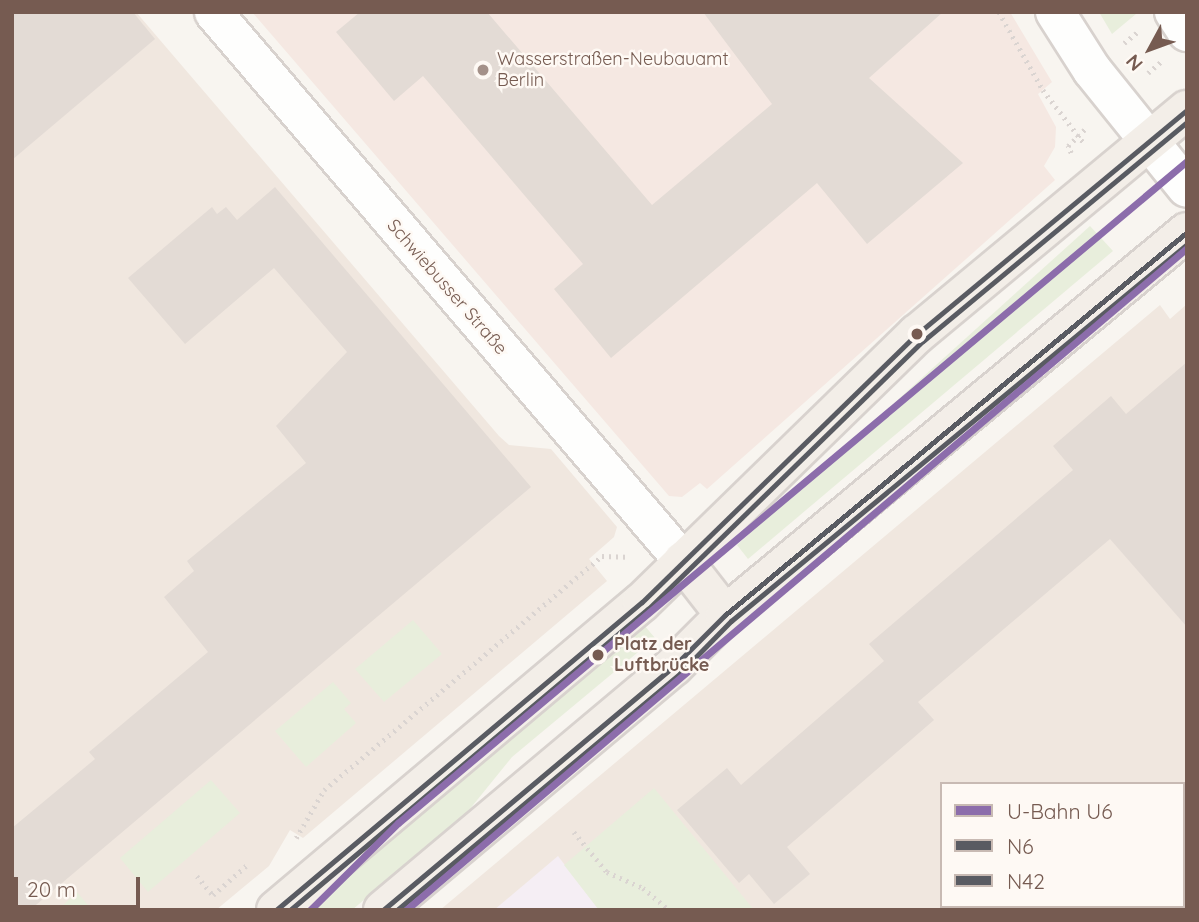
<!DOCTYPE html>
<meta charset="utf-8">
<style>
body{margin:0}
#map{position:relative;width:1199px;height:922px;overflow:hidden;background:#f8f5f0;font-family:Quicksand,sans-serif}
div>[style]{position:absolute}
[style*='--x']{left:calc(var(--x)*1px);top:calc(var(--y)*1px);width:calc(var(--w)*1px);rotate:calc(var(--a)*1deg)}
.residential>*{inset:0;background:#f0e7df}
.commercial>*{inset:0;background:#f5e8e2}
.education>*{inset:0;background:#f5eef4}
.green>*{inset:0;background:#e8eedc}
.building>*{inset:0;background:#e3dbd5}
.path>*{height:4.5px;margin-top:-2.25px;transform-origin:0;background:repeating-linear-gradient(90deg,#dad4d1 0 2px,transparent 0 7px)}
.roads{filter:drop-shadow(2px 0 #d8d2ce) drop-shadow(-2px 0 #d8d2ce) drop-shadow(0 2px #d8d2ce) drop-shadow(0 -2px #d8d2ce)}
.minor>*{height:37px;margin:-18.5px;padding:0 18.5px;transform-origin:18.5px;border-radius:18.5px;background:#fefefd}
.secondary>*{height:38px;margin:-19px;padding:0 19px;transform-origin:19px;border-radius:19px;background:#fefefd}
.primary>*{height:38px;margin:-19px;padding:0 19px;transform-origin:19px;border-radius:19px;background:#f3eee8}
.bus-1>*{height:5px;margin:-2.5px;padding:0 2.5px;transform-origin:2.5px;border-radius:2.5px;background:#595b62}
.bus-2>*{height:5px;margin:-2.5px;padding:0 2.5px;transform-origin:2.5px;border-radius:2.5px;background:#595b62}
.metro-1>*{height:7px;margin:-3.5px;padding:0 3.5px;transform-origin:3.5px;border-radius:3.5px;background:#8c6dab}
.dots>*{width:19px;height:19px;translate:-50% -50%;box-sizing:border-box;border:4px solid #fef9f4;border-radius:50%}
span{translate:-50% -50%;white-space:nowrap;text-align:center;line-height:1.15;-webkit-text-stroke:5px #fef9f4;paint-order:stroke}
.poi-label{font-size:18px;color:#765b51}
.left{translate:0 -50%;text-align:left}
.street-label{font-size:18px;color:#765b51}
.stop-label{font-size:18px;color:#765b51;font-weight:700}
.frame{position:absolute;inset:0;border:14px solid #765b51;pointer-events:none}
.legend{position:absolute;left:940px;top:782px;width:245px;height:126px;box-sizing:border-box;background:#fef9f4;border:2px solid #c8bab3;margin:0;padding:9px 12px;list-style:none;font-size:21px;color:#765b51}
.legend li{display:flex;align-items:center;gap:14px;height:35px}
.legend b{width:35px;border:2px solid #c8bab3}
.north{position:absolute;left:1115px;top:14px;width:70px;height:70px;-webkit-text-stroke:5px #fef9f4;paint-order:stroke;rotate:229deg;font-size:19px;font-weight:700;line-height:28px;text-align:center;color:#765b51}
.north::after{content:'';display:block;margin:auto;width:24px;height:32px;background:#765b51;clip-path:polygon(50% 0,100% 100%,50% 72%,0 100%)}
.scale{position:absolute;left:14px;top:877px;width:126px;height:32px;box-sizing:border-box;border:4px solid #765b51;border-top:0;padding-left:9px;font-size:21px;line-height:24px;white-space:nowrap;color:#765b51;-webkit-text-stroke:5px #fef9f4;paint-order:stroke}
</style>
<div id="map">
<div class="residential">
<div style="clip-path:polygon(12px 12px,136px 12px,499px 436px,509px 445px,551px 449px,617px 527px,614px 537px,589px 559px,607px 581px,303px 838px,290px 830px,269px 866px,216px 910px,12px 910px)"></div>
<div style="clip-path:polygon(evenodd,1187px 304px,1187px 910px,440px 910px,1160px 305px,1170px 319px,1187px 304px,942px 784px,1183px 784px,1183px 906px,942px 906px,942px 784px)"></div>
</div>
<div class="commercial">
<div style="clip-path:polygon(252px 12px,1010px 12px,1052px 82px,1038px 94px,1056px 127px,1055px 147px,1044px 166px,1055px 180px,707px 489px,700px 483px,682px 497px,669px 496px)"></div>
</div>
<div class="education">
<div style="clip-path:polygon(558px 856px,599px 910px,494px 910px)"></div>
</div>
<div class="green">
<div style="clip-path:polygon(1099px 12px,1135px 12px,1136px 14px,1112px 34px)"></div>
<div style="clip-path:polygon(1090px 226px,1113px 251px,748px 559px,737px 545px)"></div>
<div style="clip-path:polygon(413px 620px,442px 654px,384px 702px,355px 669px)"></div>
<div style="clip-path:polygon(644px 625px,655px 638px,512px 757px,465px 815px,352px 910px,303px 910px)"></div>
<div style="clip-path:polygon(333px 682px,351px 703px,344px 709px,356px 723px,306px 767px,275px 731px)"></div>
<div style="clip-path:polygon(211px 780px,240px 813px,148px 892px,120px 858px)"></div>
<div style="clip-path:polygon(654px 788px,754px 910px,599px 910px,564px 865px)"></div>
<div style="clip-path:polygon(77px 892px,92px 910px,58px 910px)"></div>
</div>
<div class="building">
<div style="clip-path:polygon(12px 12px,133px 12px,155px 39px,12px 160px)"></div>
<div style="clip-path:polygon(360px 12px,487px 12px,652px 205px,772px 104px,703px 12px,943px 12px,869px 78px,963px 163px,867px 244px,817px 183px,611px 358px,554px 289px,583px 264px,423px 76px,394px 101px,336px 32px)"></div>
<div style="clip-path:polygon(275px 187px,531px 487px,30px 910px,12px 910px,12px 828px,95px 759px,89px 752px,208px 652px,164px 597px,194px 571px,187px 561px,306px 463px,276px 426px,347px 352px,274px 268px,185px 344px,128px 278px,212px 207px,217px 214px,226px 207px,237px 220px)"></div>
<div style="clip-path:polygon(1187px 362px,1187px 627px,1110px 539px,918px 702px,934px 720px,787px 847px,810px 874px,774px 904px,749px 874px,739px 883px,677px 810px,727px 768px,741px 785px,884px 661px,869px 644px,1073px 470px,1053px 446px,1111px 396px,1126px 414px)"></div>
</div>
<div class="path">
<div style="--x:999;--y:12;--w:90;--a:60.6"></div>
<div style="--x:1043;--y:90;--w:67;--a:52.3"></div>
<div style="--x:1124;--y:43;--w:19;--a:-39"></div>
<div style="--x:1148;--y:73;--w:18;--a:-41"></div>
<div style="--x:1071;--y:153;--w:8;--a:-113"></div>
<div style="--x:1068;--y:146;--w:25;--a:-45"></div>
<div style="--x:574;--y:832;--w:52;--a:50.5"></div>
<div style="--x:607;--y:872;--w:39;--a:24"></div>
<div style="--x:643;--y:888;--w:34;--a:40"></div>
<div style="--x:296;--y:838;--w:56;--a:-59.7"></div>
<div style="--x:324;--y:790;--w:363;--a:-40.1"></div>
<div style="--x:602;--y:556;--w:24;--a:2"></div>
<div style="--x:197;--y:876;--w:25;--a:50"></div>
<div style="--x:213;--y:895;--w:47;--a:-41.5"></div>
</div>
<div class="roads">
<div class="minor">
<div style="--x:213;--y:12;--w:723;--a:49.43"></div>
</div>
<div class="secondary">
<div style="--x:1055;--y:12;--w:69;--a:57.5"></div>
<div style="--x:1092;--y:70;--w:151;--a:51.2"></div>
<div style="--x:1174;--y:12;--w:24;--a:57"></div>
</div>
<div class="primary">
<div style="--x:683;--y:561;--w:68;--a:52.1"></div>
<div style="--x:276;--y:910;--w:478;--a:-40.1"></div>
<div style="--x:642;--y:602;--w:384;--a:-44.3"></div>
<div style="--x:917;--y:334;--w:351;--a:-39.7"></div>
<div style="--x:383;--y:910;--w:380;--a:-40"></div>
<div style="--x:674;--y:666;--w:72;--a:-45"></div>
<div style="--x:725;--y:615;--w:600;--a:-39.66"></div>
</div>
</div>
<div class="bus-1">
<div style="--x:276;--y:910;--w:478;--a:-40.1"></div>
<div style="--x:642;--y:602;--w:384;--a:-44.3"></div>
<div style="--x:917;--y:334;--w:351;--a:-39.7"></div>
<div style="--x:383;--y:910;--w:380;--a:-40"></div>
<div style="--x:674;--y:666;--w:72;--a:-45"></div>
<div style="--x:725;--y:615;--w:600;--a:-39.66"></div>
</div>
<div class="bus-2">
<div style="--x:290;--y:910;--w:468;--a:-40.1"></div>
<div style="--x:648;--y:609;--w:384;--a:-44.3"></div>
<div style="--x:923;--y:341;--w:343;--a:-39.7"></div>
<div style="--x:397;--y:910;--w:369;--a:-39.9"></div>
<div style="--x:680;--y:673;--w:73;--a:-45.6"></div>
<div style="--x:731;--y:621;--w:592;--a:-39.58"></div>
</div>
<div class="metro-1">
<div style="--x:310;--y:910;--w:124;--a:-44.7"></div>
<div style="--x:398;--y:823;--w:1030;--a:-40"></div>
<div style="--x:406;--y:910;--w:1024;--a:-40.29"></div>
</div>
<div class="dots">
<div style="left:483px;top:70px;background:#a49189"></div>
<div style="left:917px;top:334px;background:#765b51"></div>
<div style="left:598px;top:655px;background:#765b51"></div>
</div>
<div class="poi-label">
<span class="left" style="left:497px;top:70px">Wasserstraßen-Neubauamt<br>Berlin</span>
</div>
<div class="street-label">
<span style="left:447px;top:287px;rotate:49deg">Schwiebusser Straße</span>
</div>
<div class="stop-label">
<span class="left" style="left:614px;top:655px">Platz der<br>Luftbrücke</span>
</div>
<div class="frame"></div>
<ul class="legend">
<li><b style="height:9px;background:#8c6dab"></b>U-Bahn U6</li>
<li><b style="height:9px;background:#595b62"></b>N6</li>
<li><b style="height:9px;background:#595b62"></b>N42</li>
</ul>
<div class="north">N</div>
<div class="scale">20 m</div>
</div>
